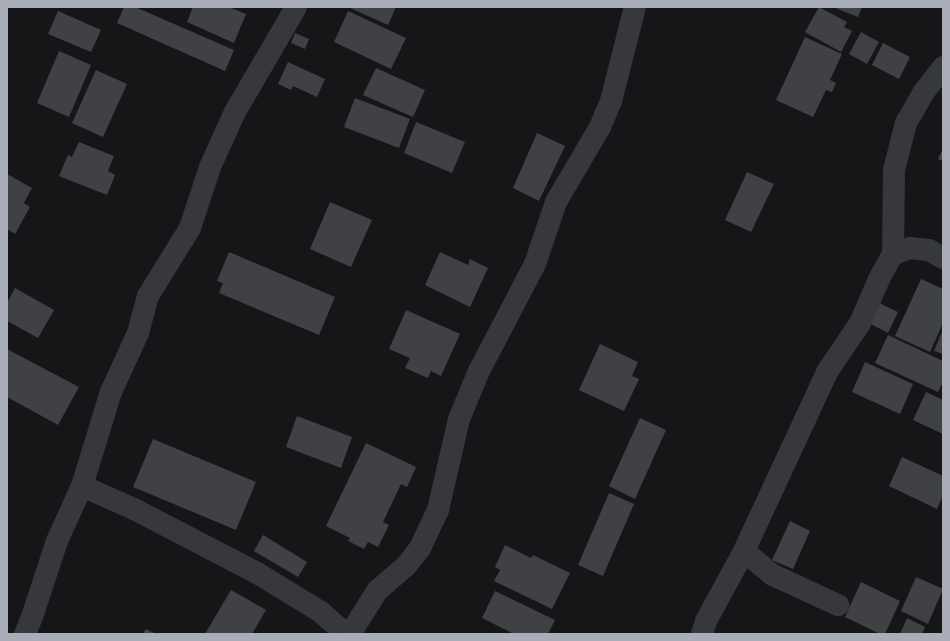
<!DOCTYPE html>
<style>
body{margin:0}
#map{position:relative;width:950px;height:641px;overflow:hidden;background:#161618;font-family:"Alegreya Sans",sans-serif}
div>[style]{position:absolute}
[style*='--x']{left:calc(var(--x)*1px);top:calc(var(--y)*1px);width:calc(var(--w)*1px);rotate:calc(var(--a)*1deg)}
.building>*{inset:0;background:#404145}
.minor>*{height:22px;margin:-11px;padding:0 11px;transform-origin:11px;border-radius:11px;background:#37383d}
span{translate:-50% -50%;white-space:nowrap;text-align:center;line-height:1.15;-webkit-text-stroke:3.5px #111113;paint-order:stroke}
.frame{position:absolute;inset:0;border:8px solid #a8adb8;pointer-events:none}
</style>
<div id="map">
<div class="building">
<div style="clip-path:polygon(124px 7px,135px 7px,234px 50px,225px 71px,117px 23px)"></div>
<div style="clip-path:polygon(193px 7px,229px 7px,246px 14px,234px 43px,187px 22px)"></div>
<div style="clip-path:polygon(348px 7px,396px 7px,388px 25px)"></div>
<div style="clip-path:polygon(819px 7px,847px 22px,844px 27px,852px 31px,841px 52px,805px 32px)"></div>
<div style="clip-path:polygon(833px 7px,862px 7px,858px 17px)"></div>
<div style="clip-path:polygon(58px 11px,101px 30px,91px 52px,48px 34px)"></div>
<div style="clip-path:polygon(348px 11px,406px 38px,391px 69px,334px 42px)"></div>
<div style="clip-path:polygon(861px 32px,879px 42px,867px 64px,849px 54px)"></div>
<div style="clip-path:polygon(295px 33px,309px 39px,305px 49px,291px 43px)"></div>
<div style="clip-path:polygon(805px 37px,842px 54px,830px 80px,836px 83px,832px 92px,826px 90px,813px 117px,776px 100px)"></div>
<div style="clip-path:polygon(883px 43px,910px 57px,899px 79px,872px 65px)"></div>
<div style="clip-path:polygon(59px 51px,91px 65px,69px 117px,37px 103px)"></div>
<div style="clip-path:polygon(288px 62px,325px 79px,317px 97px,293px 86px,291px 90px,278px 84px)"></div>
<div style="clip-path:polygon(376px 68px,425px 90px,413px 117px,363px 95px)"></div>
<div style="clip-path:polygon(96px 70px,127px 84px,103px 137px,72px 123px)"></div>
<div style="clip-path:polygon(355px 98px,410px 119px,399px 148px,344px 127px)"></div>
<div style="clip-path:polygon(416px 122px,465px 142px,452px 173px,404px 153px)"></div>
<div style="clip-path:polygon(537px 133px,565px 146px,539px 201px,513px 188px)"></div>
<div style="clip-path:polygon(79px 142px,114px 156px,108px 171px,115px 175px,107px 195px,59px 176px,68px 155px,72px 157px)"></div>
<div style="clip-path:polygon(943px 148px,943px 161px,938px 159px)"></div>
<div style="clip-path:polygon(747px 172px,774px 184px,751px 232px,725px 220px)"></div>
<div style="clip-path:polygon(7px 174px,32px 188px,24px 203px,30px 207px,15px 234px,7px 229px)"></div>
<div style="clip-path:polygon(330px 202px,372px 220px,351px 267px,310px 249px)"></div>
<div style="clip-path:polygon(229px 252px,335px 297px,319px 335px,219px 293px,223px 283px,217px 281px)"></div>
<div style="clip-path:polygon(440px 252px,468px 265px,470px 259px,488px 268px,470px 307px,425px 285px)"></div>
<div style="clip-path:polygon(921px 279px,943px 289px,943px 323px,930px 352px,895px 336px)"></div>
<div style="clip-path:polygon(15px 288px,54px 310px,38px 338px,7px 321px,7px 303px)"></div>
<div style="clip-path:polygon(879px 303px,898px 312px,888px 333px,869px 323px)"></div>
<div style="clip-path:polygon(406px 310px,460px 334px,441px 376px,431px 371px,428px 378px,405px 368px,410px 358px,389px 349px)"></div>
<div style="clip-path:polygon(943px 329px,943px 354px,934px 351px)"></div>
<div style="clip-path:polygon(888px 335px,943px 361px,943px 382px,938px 392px,875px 363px)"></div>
<div style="clip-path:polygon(600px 344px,638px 362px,632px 376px,639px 379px,624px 411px,579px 390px)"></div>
<div style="clip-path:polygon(7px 349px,79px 387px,58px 425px,7px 397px)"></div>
<div style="clip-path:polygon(865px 362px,913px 384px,900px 414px,852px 392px)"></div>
<div style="clip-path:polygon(926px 392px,943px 400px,943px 434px,913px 420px)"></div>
<div style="clip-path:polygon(297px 416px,352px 437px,341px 468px,286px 447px)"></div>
<div style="clip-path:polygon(640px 418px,666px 430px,635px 499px,609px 486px)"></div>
<div style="clip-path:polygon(153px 439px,256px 482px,236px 530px,133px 487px)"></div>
<div style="clip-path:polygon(366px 443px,416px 467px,407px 487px,401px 484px,383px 522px,389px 525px,378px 547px,368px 542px,364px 549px,348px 541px,350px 538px,326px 526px)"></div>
<div style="clip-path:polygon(902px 457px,943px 476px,943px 495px,937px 509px,889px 486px)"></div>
<div style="clip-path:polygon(609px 493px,634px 504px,603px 576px,578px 565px)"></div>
<div style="clip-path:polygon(790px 521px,810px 531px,793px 569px,772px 560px)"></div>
<div style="clip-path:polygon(263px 535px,307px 562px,298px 577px,254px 551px)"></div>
<div style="clip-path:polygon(505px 545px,531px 558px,533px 555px,570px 573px,552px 609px,494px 581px,500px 570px,495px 567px)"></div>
<div style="clip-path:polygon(916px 577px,943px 589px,928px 624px,901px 611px)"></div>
<div style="clip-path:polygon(861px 582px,900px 601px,885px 634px,880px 634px,845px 617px)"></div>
<div style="clip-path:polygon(231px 590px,266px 610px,252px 634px,205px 634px)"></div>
<div style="clip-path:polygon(495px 591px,555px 620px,548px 634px,514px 634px,482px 618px)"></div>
<div style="clip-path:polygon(907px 618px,925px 627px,922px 634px,900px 634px)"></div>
<div style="clip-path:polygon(146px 629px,156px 634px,143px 634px)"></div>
</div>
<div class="minor">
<div style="--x:893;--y:254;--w:84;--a:-89.3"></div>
<div style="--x:894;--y:170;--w:49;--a:-75.7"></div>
<div style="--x:906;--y:123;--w:34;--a:-60"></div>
<div style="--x:923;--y:93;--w:33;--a:-52"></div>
<div style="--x:82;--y:486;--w:57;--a:23.9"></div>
<div style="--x:134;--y:509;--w:139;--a:27.5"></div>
<div style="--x:257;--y:573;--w:75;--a:31.4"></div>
<div style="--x:321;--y:612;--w:24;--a:42"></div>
<div style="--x:339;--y:628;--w:7;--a:56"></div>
<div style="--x:744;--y:551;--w:38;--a:40"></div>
<div style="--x:773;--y:575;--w:72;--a:24.8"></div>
<div style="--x:25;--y:634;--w:18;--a:-68"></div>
<div style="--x:32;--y:617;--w:80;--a:-71.8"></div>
<div style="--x:57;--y:541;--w:60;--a:-65.6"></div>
<div style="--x:82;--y:486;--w:98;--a:-72.9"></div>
<div style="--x:111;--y:392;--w:65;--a:-65.4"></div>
<div style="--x:138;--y:333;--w:38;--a:-75"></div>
<div style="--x:148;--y:296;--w:80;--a:-58.3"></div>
<div style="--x:190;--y:228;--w:64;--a:-71.8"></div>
<div style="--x:210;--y:167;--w:60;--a:-65.6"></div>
<div style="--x:235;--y:112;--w:121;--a:-59.8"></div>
<div style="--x:350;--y:634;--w:51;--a:-57.9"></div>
<div style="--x:377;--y:591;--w:38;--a:-41"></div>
<div style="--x:406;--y:566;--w:23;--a:-52"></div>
<div style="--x:420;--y:548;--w:42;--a:-64.7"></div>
<div style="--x:438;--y:510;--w:93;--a:-77"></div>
<div style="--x:459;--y:419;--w:52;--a:-67.4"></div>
<div style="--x:479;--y:371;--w:121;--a:-62.4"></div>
<div style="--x:535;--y:264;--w:65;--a:-71.3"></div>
<div style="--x:556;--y:202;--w:87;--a:-59.6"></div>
<div style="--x:600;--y:127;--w:28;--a:-67"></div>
<div style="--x:611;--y:101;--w:97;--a:-75.7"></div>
<div style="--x:702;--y:634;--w:14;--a:-73"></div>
<div style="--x:706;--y:621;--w:80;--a:-61.5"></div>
<div style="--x:744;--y:551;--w:197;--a:-65.1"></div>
<div style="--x:827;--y:372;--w:59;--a:-56"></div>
<div style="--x:860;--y:323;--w:48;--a:-66.6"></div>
<div style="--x:879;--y:279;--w:29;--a:-61"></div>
<div style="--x:893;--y:254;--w:18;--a:-19"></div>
<div style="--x:910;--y:248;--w:19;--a:6"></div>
<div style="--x:929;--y:250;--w:16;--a:30"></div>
</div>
<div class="frame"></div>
</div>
